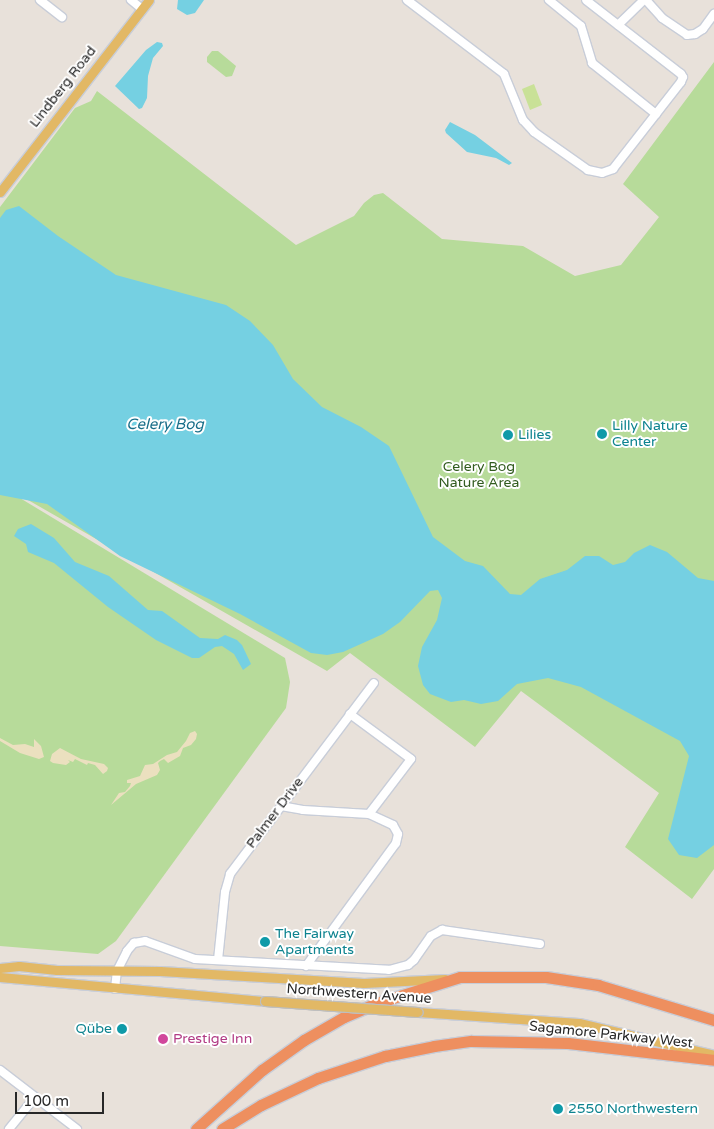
<!DOCTYPE html>
<meta charset="utf-8">
<style>
body{margin:0}
#map{position:relative;width:714px;height:1129px;overflow:hidden;background:#e8e1da;font-family:"Varela Round",sans-serif}
div>[style]{position:absolute}
[style*='--x']{left:calc(var(--x)*1px);top:calc(var(--y)*1px);width:calc(var(--w)*1px);rotate:calc(var(--a)*1deg)}
.green>*{inset:0;background:#b7db9a}
.sand>*{inset:0;background:#ebe0bf}
.pitch>*{inset:0;background:#c9e197}
.water>*{inset:0;background:#75d0e2}
.roads{filter:drop-shadow(1px 0 #c8cdd8) drop-shadow(-1px 0 #c8cdd8) drop-shadow(0 1px #c8cdd8) drop-shadow(0 -1px #c8cdd8)}
.minor>*{height:8px;margin:-4px;padding:0 4px;transform-origin:4px;border-radius:4px;background:#fff}
.major>*{height:9px;margin:-4.5px;padding:0 4.5px;transform-origin:4.5px;border-radius:4.5px;background:#e2b865}
.highway>*{height:11px;margin:-5.5px;padding:0 5.5px;transform-origin:5.5px;border-radius:5.5px;background:#ee8f5f}
.bridges{filter:drop-shadow(1px 0 #bebebe) drop-shadow(-1px 0 #bebebe) drop-shadow(0 1px #bebebe) drop-shadow(0 -1px #bebebe)}
.major-bridge>*{height:9px;margin:-4.5px;padding:0 4.5px;transform-origin:4.5px;border-radius:4.5px;background:#e2b865}
.dots>*{width:14px;height:14px;translate:-50% -50%;box-sizing:border-box;border:2px solid #fff;border-radius:50%}
span{translate:-50% -50%;white-space:nowrap;text-align:center;line-height:1.15;-webkit-text-stroke:4px #fff;paint-order:stroke}
.street-label{font-size:14px;color:#272727}
.culture-label{font-size:14px;color:#0d838f}
.left{translate:0 -50%;text-align:left}
.right{translate:-100% -50%;text-align:right}
.park-label{font-size:14px;color:#325c1f}
.hotel-label{font-size:14px;color:#b23c85}
.water-label{font-size:15px;color:#196e89;font-style:italic}
.scale{position:absolute;left:15px;top:1092px;width:89px;height:22px;box-sizing:border-box;border:2px solid #272727;border-top:0;padding-left:6px;font-size:15px;line-height:18px;white-space:nowrap;color:#272727;-webkit-text-stroke:4px #fff;paint-order:stroke}
</style>
<div id="map">
<div class="green">
<div style="clip-path:polygon(212px 51px,218px 51px,236px 66px,232px 76px,226px 77px,207px 62px,207px 57px)"></div>
<div style="clip-path:polygon(714px 62px,714px 869px,692px 899px,625px 847px,659px 793px,521px 691px,475px 747px,350px 653px,327px 671px,0 484px,0 207px,75px 108px,91px 101px,97px 91px,296px 245px,354px 216px,364px 203px,374px 195px,383px 193px,442px 239px,523px 246px,575px 276px,621px 265px,659px 217px,623px 184px)"></div>
<div style="clip-path:polygon(0 486px,285px 658px,290px 682px,286px 708px,116px 941px,98px 954px,0 946px)"></div>
</div>
<div class="sand">
<div style="clip-path:polygon(195px 731px,197px 734px,196px 739px,191px 745px,183px 748px,180px 756px,168px 763px,164px 759px,160px 761px,158px 763px,160px 770px,157px 775px,136px 784px,111px 805px,119px 793px,125px 792px,130px 786px,131px 783px,127px 783px,127px 780px,140px 776px,145px 765px,153px 764px,167px 755px,177px 752px,186px 741px,190px 733px)"></div>
<div style="clip-path:polygon(0 738px,13px 745px,25px 744px,34px 747px,34px 739px,41px 746px,44px 757px,39px 759px,20px 753px,0 741px)"></div>
<div style="clip-path:polygon(60px 748px,81px 759px,104px 764px,108px 768px,107px 771px,103px 774px,95px 765px,88px 763px,87px 765px,75px 759px,73px 762px,68px 760px,70px 762px,66px 765px,53px 763px,50px 761px,52px 754px)"></div>
</div>
<div class="pitch">
<div style="clip-path:polygon(534px 84px,542px 105px,530px 110px,522px 89px)"></div>
</div>
<div class="water">
<div style="clip-path:polygon(178px 0,204px 0,195px 13px,187px 15px,177px 9px)"></div>
<div style="clip-path:polygon(157px 42px,162px 43px,163px 46px,153px 58px,148px 76px,147px 98px,142px 108px,139px 109px,115px 86px,146px 50px)"></div>
<div style="clip-path:polygon(450px 122px,475px 135px,512px 163px,509px 165px,496px 158px,467px 152px,446px 133px,445px 130px)"></div>
<div style="clip-path:polygon(19px 206px,58px 236px,116px 275px,226px 305px,250px 321px,273px 345px,293px 379px,322px 407px,361px 427px,389px 446px,433px 537px,465px 561px,483px 566px,510px 594px,521px 595px,540px 579px,567px 570px,585px 556px,599px 556px,613px 565px,625px 562px,634px 553px,650px 545px,667px 552px,698px 578px,714px 581px,714px 845px,697px 858px,679px 855px,668px 839px,689px 756px,680px 741px,581px 687px,548px 678px,517px 684px,498px 701px,481px 704px,464px 700px,451px 702px,430px 694px,423px 685px,418px 666px,422px 647px,437px 620px,442px 598px,438px 590px,430px 591px,400px 622px,383px 634px,343px 652px,327px 655px,311px 653px,240px 614px,120px 556px,47px 504px,0 495px,0 218px,6px 210px)"></div>
<div style="clip-path:polygon(31px 524px,54px 538px,75px 562px,109px 576px,148px 610px,162px 611px,200px 638px,218px 639px,225px 635px,237px 640px,242px 645px,251px 664px,243px 670px,234px 654px,222px 646px,215px 647px,199px 658px,192px 658px,156px 640px,108px 607px,54px 563px,28px 552px,26px 544px,14px 536px,18px 529px)"></div>
</div>
<div class="roads">
<div class="minor">
<div style="--x:40;--y:0;--w:28;--a:38"></div>
<div style="--x:131;--y:0;--w:14;--a:39"></div>
<div style="--x:407;--y:0;--w:122;--a:37.3"></div>
<div style="--x:504;--y:74;--w:50;--a:67.6"></div>
<div style="--x:523;--y:120;--w:16;--a:47"></div>
<div style="--x:534;--y:132;--w:66;--a:35.1"></div>
<div style="--x:588;--y:170;--w:14;--a:12"></div>
<div style="--x:602;--y:173;--w:12;--a:-20"></div>
<div style="--x:613;--y:169;--w:110;--a:-52"></div>
<div style="--x:681;--y:82;--w:5;--a:-68"></div>
<div style="--x:683;--y:77;--w:4;--a:-124"></div>
<div style="--x:681;--y:74;--w:120;--a:-142.1"></div>
<div style="--x:549;--y:0;--w:41;--a:39.1"></div>
<div style="--x:581;--y:26;--w:39;--a:73"></div>
<div style="--x:592;--y:63;--w:82;--a:38.6"></div>
<div style="--x:646;--y:0;--w:24;--a:48"></div>
<div style="--x:662;--y:18;--w:30;--a:34"></div>
<div style="--x:687;--y:35;--w:8;--a:-7"></div>
<div style="--x:695;--y:34;--w:9;--a:-32"></div>
<div style="--x:703;--y:29;--w:19;--a:-54"></div>
<div style="--x:618;--y:25;--w:36;--a:-44"></div>
<div style="--x:281;--y:806;--w:22;--a:10"></div>
<div style="--x:303;--y:810;--w:66;--a:3.5"></div>
<div style="--x:369;--y:814;--w:69;--a:-52.6"></div>
<div style="--x:411;--y:759;--w:76;--a:-143.6"></div>
<div style="--x:218;--y:960;--w:68;--a:-84.1"></div>
<div style="--x:225;--y:892;--w:19;--a:-74"></div>
<div style="--x:230;--y:874;--w:239;--a:-53"></div>
<div style="--x:306;--y:966;--w:152;--a:-53.8"></div>
<div style="--x:396;--y:843;--w:9;--a:-77"></div>
<div style="--x:398;--y:834;--w:10;--a:-119"></div>
<div style="--x:393;--y:825;--w:26;--a:-155"></div>
<div style="--x:115;--y:989;--w:18;--a:-84"></div>
<div style="--x:117;--y:971;--w:22;--a:-63"></div>
<div style="--x:127;--y:951;--w:11;--a:-49"></div>
<div style="--x:134;--y:943;--w:11;--a:-10"></div>
<div style="--x:145;--y:941;--w:53;--a:19.8"></div>
<div style="--x:195;--y:959;--w:194;--a:3.2"></div>
<div style="--x:389;--y:970;--w:20;--a:-15"></div>
<div style="--x:408;--y:965;--w:8;--a:-40"></div>
<div style="--x:414;--y:960;--w:29;--a:-55"></div>
<div style="--x:431;--y:936;--w:13;--a:-29"></div>
<div style="--x:442;--y:930;--w:99;--a:8.1"></div>
<div style="--x:0;--y:1070;--w:97;--a:37.5"></div>
<div style="--x:9;--y:1129;--w:41;--a:-50.9"></div>
</div>
<div class="major">
<div style="--x:0;--y:192;--w:243;--a:-52.2"></div>
<div style="--x:0;--y:968;--w:19;--a:-6"></div>
<div style="--x:19;--y:966;--w:38;--a:6"></div>
<div style="--x:57;--y:970;--w:103;--a:0.6"></div>
<div style="--x:160;--y:971;--w:204;--a:3.4"></div>
<div style="--x:364;--y:983;--w:81;--a:-2.8"></div>
<div style="--x:0;--y:977;--w:266;--a:5.2"></div>
<div style="--x:418;--y:1012;--w:161;--a:3.9"></div>
<div style="--x:579;--y:1023;--w:139;--a:13.3"></div>
</div>
<div class="highway">
<div style="--x:196;--y:1129;--w:89;--a:-41.8"></div>
<div style="--x:262;--y:1070;--w:52;--a:-35.5"></div>
<div style="--x:304;--y:1040;--w:46;--a:-29.9"></div>
<div style="--x:344;--y:1017;--w:36;--a:-23"></div>
<div style="--x:377;--y:1003;--w:87;--a:-17.4"></div>
<div style="--x:460;--y:977;--w:86;--a:0"></div>
<div style="--x:546;--y:977;--w:53;--a:8.7"></div>
<div style="--x:598;--y:985;--w:121;--a:16.8"></div>
<div style="--x:222;--y:1129;--w:46;--a:-31.6"></div>
<div style="--x:261;--y:1105;--w:63;--a:-25.3"></div>
<div style="--x:318;--y:1078;--w:71;--a:-18.2"></div>
<div style="--x:385;--y:1056;--w:50;--a:-11.5"></div>
<div style="--x:434;--y:1046;--w:37;--a:-8"></div>
<div style="--x:471;--y:1041;--w:97;--a:1.2"></div>
<div style="--x:568;--y:1043;--w:147;--a:6.6"></div>
</div>
</div>
<div class="bridges">
<div class="major-bridge">
<div style="--x:265;--y:1001;--w:153;--a:4.1"></div>
</div>
</div>
<div class="dots">
<div style="left:602px;top:434px;background:#0f9aa8"></div>
<div style="left:508px;top:435px;background:#0f9aa8"></div>
<div style="left:265px;top:942px;background:#0f9aa8"></div>
<div style="left:122px;top:1029px;background:#0f9aa8"></div>
<div style="left:163px;top:1039px;background:#d1479c"></div>
<div style="left:558px;top:1109px;background:#0f9aa8"></div>
</div>
<div class="street-label">
<span style="left:63px;top:87px;rotate:-52deg">Lindberg Road</span>
<span style="left:275px;top:813px;rotate:-53deg">Palmer Drive</span>
<span style="left:359px;top:994px;rotate:4deg">Northwestern Avenue</span>
<span style="left:611px;top:1035px;rotate:6deg">Sagamore Parkway West</span>
</div>
<div class="culture-label">
<span class="left" style="left:612px;top:434px">Lilly Nature<br>Center</span>
<span class="left" style="left:518px;top:435px">Lilies</span>
<span class="left" style="left:275px;top:942px">The Fairway<br>Apartments</span>
<span class="right" style="left:112px;top:1029px">Qübe</span>
<span class="left" style="left:568px;top:1109px">2550 Northwestern</span>
</div>
<div class="park-label">
<span style="left:479px;top:475px">Celery Bog<br>Nature Area</span>
</div>
<div class="hotel-label">
<span class="left" style="left:173px;top:1039px">Prestige Inn</span>
</div>
<div class="water-label">
<span style="left:165px;top:425px">Celery Bog</span>
</div>
<div class="scale">100 m</div>
</div>
